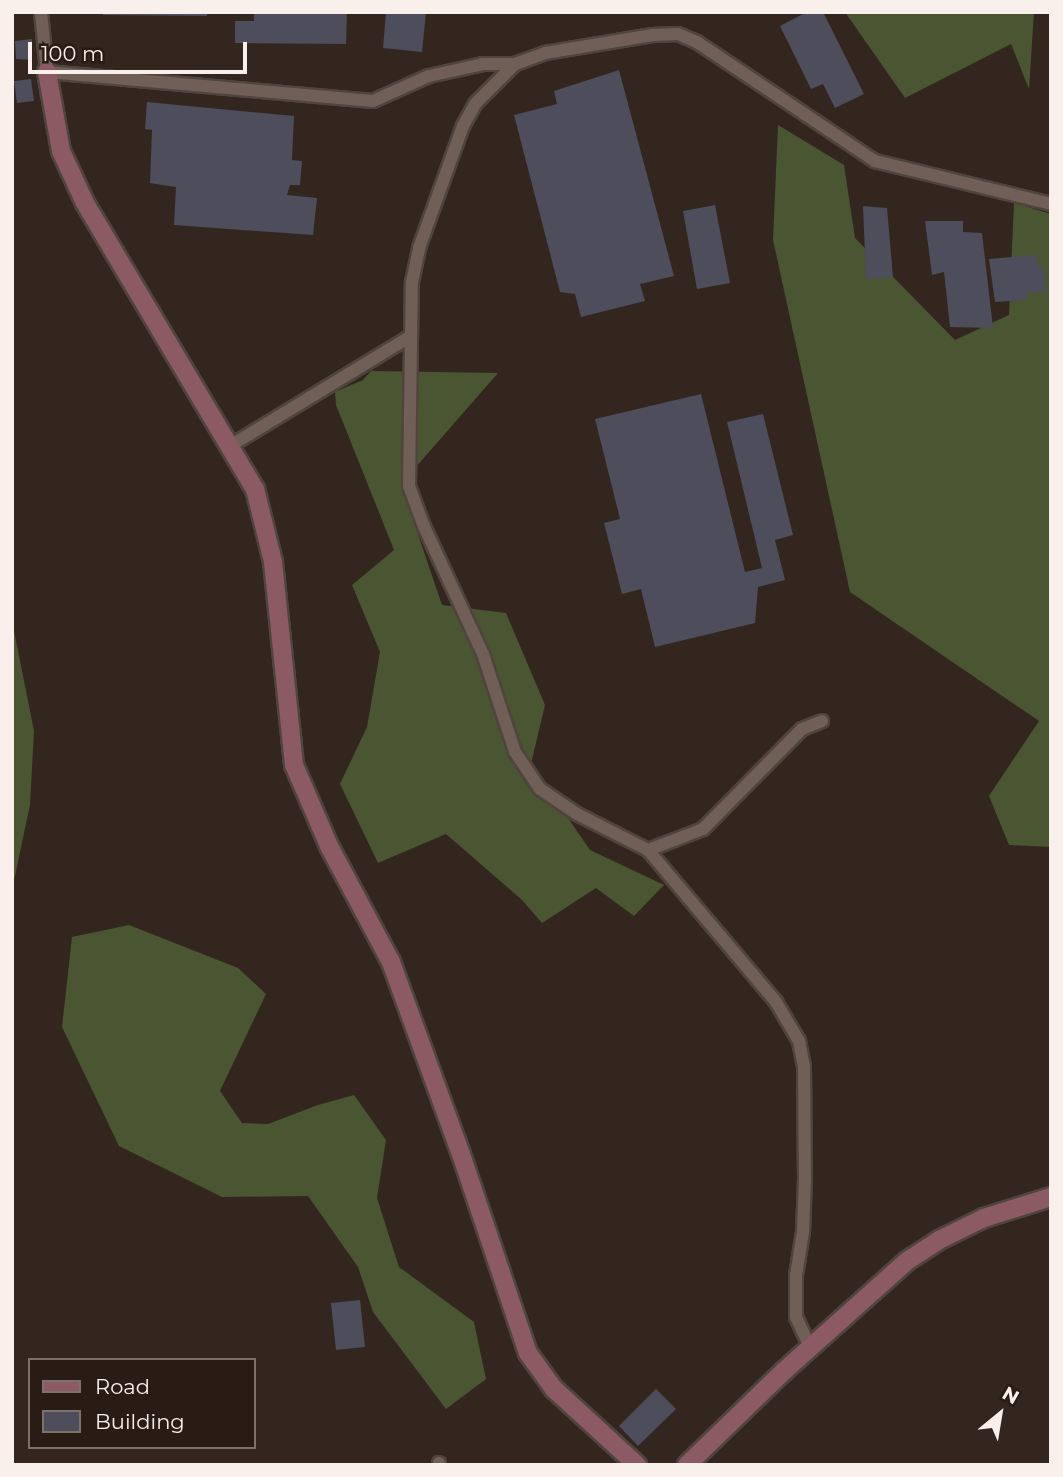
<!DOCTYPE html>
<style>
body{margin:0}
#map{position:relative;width:1063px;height:1477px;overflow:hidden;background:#33261f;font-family:Montserrat,sans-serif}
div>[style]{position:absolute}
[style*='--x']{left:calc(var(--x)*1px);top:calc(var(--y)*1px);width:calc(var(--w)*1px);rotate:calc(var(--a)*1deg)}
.forest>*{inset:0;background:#4a5532}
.building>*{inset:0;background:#4d4d5c}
.roads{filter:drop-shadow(2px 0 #50443e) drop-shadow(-2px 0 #50443e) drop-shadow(0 2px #50443e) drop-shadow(0 -2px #50443e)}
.street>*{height:12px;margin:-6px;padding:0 6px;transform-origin:6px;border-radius:6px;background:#6f5f57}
.secondary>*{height:18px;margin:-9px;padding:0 9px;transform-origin:9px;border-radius:9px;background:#8b5a62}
span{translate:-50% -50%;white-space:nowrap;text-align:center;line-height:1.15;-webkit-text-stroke:5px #291c15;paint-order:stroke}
.frame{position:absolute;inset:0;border:14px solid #f9f0eb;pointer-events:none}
.legend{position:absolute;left:28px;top:1358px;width:228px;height:91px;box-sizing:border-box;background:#291c15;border:2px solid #7c716b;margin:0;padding:9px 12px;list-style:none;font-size:21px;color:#f9f0eb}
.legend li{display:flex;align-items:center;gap:14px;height:35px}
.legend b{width:35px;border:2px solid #7c716b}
.north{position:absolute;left:965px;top:1379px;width:70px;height:70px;-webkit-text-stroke:5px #291c15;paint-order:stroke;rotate:30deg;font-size:19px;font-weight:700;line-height:28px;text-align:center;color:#f9f0eb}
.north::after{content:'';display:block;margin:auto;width:24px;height:32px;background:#f9f0eb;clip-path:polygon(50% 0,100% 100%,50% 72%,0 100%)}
.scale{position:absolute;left:28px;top:42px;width:219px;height:32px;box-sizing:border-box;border:4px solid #f9f0eb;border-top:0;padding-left:9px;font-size:21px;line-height:24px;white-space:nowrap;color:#f9f0eb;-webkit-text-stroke:5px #291c15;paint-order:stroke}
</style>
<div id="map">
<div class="forest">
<div style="clip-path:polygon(845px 12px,1034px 12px,1029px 89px,1011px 44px,905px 98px)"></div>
<div style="clip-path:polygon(778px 125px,844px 165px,855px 238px,955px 340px,1009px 315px,1014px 203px,1051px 214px,1051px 847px,1009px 845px,989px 796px,1039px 721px,850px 592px,773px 240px)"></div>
<div style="clip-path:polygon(371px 371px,498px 373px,401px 484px,442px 605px,506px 613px,545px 705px,531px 764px,590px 850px,664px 885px,634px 916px,596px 888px,542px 923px,522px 900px,446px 834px,378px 863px,340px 784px,367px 727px,380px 652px,352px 585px,394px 550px,336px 405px,335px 392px,363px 380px)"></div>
<div style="clip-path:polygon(12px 621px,34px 731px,30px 805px,12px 890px)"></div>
<div style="clip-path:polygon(129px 925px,238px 968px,266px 994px,220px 1091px,242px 1123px,268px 1124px,318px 1105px,354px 1095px,386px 1140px,377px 1198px,399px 1267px,474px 1322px,486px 1379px,446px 1409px,373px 1312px,358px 1267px,308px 1196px,222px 1197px,119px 1146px,62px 1027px,72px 937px)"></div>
</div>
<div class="building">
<div style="clip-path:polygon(103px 12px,207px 12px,207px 16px,103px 15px)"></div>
<div style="clip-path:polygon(254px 12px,347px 12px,346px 44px,235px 43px,235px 21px,254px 21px)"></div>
<div style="clip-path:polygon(386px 12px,426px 12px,422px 52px,383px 48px)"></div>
<div style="clip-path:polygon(807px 12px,823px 12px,864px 94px,835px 108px,823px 84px,811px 89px,780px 26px)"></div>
<div style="clip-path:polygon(32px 39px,32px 60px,16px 59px,15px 41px)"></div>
<div style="clip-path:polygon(619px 70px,674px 276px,640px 284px,645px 301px,581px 317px,575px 294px,560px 292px,514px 115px,557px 104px,554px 91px)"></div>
<div style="clip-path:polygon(31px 79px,34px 101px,17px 103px,14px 81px)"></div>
<div style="clip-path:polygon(147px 102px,294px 116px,292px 160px,302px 161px,300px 185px,290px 185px,287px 195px,317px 198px,313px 235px,174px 225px,176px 187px,150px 183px,152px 130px,145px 129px)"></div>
<div style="clip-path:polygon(715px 205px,730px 283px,697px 289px,683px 211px)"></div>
<div style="clip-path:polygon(863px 206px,887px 208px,893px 277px,866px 279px)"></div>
<div style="clip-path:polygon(925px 221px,963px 221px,963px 232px,982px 233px,993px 328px,950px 327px,944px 272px,932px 275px)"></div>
<div style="clip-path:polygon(1036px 255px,1038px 267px,1044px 268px,1046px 291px,1027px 293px,1027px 300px,995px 302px,989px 259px)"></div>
<div style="clip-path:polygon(701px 394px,745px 572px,762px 568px,727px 422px,763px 414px,793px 535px,775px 540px,785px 580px,758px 587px,755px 623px,655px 647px,641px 589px,622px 594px,604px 523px,620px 519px,595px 419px)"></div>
<div style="clip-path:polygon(360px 1300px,365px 1347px,336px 1350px,331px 1303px)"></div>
<div style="clip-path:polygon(656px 1389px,676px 1409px,638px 1446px,619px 1426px)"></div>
</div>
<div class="roads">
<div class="street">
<div style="--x:41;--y:12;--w:60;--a:84.3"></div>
<div style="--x:47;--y:72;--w:327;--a:5.1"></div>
<div style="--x:373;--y:101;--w:61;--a:-24.1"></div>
<div style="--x:429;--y:76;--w:55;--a:-12.5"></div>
<div style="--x:483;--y:64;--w:32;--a:0"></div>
<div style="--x:230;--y:446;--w:210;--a:-31.3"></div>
<div style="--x:822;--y:721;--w:22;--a:158"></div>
<div style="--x:802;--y:729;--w:141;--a:134.7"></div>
<div style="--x:703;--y:829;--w:59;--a:159.1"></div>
<div style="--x:648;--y:850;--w:80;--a:-153.1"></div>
<div style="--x:577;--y:814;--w:45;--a:-146"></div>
<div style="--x:540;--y:789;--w:45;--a:-124"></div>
<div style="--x:515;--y:752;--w:103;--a:-108.1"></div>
<div style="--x:483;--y:654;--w:143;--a:-114.8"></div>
<div style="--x:423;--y:524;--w:40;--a:-110.2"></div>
<div style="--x:409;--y:486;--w:204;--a:-89.2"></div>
<div style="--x:412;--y:282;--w:35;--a:-78"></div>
<div style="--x:419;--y:248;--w:130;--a:-70.2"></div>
<div style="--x:463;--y:126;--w:25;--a:-61"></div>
<div style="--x:475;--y:104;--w:57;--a:-45"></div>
<div style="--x:515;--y:64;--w:32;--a:-20"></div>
<div style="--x:545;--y:53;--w:109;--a:-9.5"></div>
<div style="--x:652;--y:35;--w:26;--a:-2"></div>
<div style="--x:678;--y:34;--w:21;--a:23"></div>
<div style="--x:697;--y:42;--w:214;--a:33.8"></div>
<div style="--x:875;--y:161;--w:181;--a:13.7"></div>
<div style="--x:648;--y:850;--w:199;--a:49.9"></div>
<div style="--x:776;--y:1002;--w:45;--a:59.5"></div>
<div style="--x:799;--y:1041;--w:25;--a:79"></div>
<div style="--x:804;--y:1066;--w:112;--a:89.5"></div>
<div style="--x:805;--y:1178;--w:54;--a:92.1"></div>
<div style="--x:803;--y:1232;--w:44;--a:99.2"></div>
<div style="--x:796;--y:1275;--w:42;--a:90"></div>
<div style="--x:796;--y:1317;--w:33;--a:65"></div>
<div style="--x:439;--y:1465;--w:2;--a:-90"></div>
</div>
<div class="secondary">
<div style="--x:47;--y:72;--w:80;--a:80"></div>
<div style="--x:61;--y:151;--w:57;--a:65.2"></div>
<div style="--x:85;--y:203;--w:333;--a:59.3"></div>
<div style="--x:255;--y:489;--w:75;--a:76.1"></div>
<div style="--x:273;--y:562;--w:204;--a:84.1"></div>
<div style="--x:294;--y:765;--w:88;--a:66.6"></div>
<div style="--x:329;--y:846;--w:132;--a:61.9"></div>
<div style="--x:391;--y:962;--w:204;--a:70"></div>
<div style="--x:461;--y:1154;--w:210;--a:71.4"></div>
<div style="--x:528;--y:1353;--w:44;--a:54.2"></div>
<div style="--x:554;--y:1389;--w:113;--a:42.5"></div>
<div style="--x:687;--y:1465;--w:135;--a:-44.1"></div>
<div style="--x:784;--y:1371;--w:165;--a:-41.8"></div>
<div style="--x:907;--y:1261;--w:38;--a:-33"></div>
<div style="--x:939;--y:1240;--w:50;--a:-26.1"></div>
<div style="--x:984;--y:1218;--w:70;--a:-17.4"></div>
</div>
</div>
<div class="frame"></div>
<ul class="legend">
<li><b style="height:9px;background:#8b5a62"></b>Road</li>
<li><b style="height:19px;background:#4d4d5c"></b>Building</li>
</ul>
<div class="north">N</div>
<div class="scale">100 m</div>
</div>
